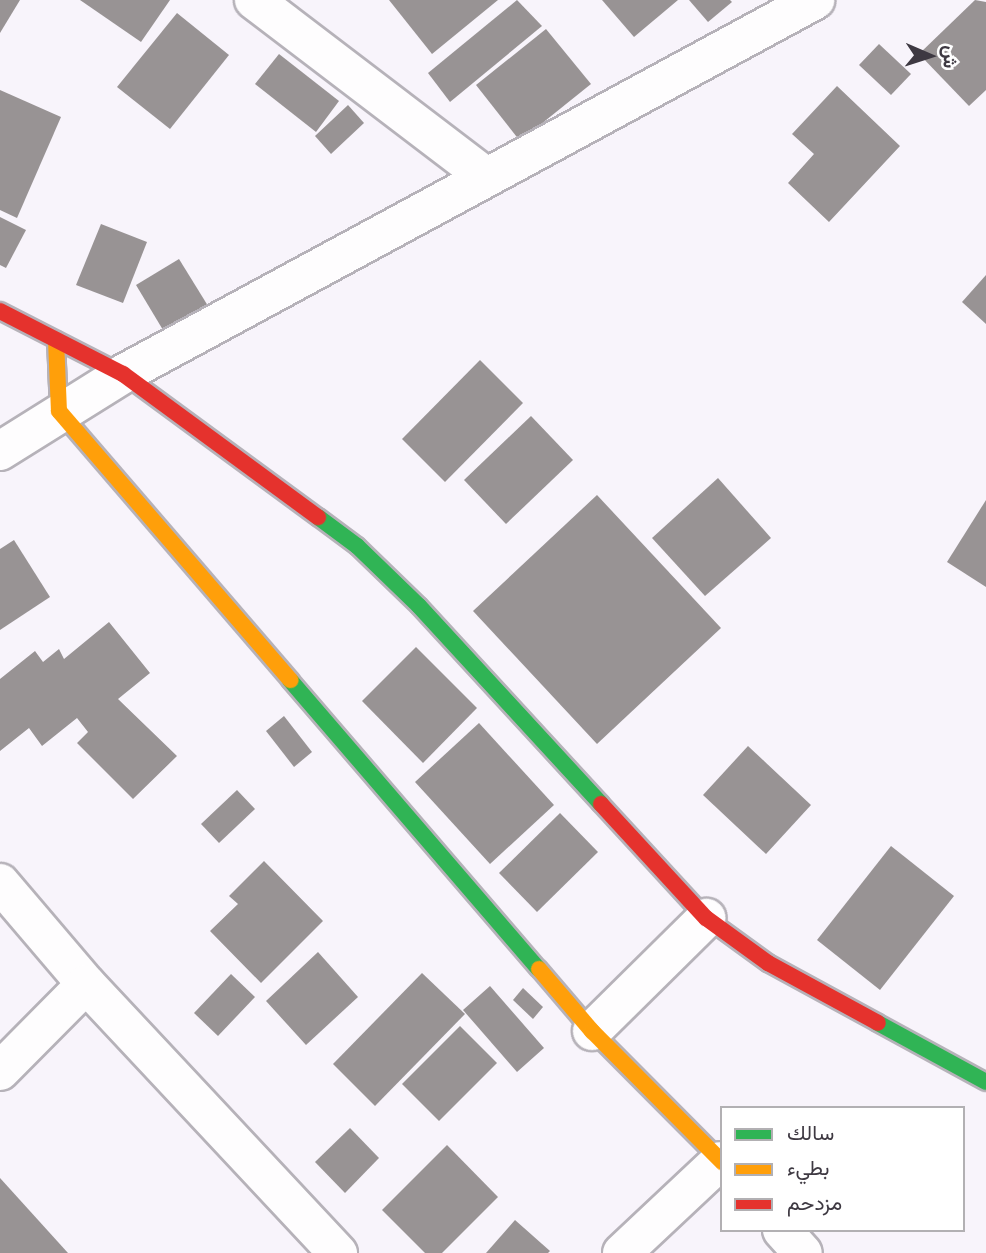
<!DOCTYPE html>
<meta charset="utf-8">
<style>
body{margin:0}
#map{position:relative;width:986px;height:1253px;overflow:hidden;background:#f8f4fb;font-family:Barlow,Vazirmatn,sans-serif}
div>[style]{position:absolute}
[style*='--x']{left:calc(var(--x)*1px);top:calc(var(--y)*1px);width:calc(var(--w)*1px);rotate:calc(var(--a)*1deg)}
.building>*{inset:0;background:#989394}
.roads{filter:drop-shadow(2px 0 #b6b2b9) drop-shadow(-2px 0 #b6b2b9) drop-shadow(0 2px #b6b2b9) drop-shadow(0 -2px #b6b2b9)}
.street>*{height:38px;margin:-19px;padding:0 19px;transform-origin:19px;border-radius:19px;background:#fefdfe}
.fast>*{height:16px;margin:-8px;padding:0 8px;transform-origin:8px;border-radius:8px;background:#30b455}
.slow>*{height:16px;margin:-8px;padding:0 8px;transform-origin:8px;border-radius:8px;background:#ff9f0a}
.jam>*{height:16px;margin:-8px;padding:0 8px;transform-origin:8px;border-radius:8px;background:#e5322d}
span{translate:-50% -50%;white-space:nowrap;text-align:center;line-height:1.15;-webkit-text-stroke:7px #fff;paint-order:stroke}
.legend{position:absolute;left:720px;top:1106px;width:245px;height:126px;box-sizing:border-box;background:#fff;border:2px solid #b2b0b3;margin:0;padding:9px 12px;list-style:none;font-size:21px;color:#3e3942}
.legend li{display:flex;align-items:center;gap:14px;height:35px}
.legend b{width:35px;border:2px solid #b2b0b3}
.north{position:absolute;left:895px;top:21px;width:70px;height:70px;-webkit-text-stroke:5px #fff;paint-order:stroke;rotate:93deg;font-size:19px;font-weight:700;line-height:28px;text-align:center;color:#3e3942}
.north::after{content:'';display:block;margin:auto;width:24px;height:32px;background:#3e3942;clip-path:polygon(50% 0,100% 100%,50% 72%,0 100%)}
</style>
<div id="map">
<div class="building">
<div style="clip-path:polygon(0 0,20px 0,0 33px)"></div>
<div style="clip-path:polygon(80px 0,170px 0,141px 42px)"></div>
<div style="clip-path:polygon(389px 0,498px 0,432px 54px)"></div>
<div style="clip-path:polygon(517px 0,542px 26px,450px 102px,428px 73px)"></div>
<div style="clip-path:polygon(602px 0,678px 0,634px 37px)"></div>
<div style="clip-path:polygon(689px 0,730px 0,732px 2px,708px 22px)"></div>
<div style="clip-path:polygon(975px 0,986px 2px,986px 90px,969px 106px,919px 54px)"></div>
<div style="clip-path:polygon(177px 13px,229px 55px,170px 129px,117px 87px)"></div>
<div style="clip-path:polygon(546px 29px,591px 84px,520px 141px,476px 85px)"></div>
<div style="clip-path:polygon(879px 44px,911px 74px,891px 95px,859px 65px)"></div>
<div style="clip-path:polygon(279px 54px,339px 101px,316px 132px,255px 84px)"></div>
<div style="clip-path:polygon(837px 86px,900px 146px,829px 222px,788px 183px,814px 154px,792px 134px)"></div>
<div style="clip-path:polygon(0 90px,61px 117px,17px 218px,0 210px)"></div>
<div style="clip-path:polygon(348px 105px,364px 123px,331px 154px,315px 136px)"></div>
<div style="clip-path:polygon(0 217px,26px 230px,6px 268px,0 265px)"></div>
<div style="clip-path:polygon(101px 224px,147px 242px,123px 303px,76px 285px)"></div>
<div style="clip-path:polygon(179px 259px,213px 314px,169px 340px,136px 285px)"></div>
<div style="clip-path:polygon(986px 275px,986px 324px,962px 302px)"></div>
<div style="clip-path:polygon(480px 360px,523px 403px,445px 482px,402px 439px)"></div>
<div style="clip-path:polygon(531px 416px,573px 460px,506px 524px,464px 480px)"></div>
<div style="clip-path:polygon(718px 478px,771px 538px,705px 596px,652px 538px)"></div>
<div style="clip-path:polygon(597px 495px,721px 628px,597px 744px,473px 611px)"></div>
<div style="clip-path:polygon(986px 500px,986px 587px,947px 562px)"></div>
<div style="clip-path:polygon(14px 540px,50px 597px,0 630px,0 549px)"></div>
<div style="clip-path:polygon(109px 622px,150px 673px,118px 699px,177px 756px,133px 799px,77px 743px,88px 732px,77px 718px,42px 746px,29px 728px,0 751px,0 679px,35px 651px,43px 662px,59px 649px,64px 659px)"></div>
<div style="clip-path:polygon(416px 647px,477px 708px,423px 763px,362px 701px)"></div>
<div style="clip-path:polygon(284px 716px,312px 752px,294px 767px,266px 731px)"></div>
<div style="clip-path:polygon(479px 723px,554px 805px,490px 864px,415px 782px)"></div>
<div style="clip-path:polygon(748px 746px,811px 805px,766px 854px,703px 795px)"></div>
<div style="clip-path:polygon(237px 790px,255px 809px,219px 843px,201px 824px)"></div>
<div style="clip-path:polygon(560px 813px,598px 852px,537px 912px,499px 873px)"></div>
<div style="clip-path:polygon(891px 846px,954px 896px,880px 990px,817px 940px)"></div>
<div style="clip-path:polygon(264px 861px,323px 921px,261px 983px,210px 931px,238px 904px,229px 896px)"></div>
<div style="clip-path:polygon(318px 952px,358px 997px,306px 1045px,266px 1001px)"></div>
<div style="clip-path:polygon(422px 973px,465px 1014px,375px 1106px,333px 1064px)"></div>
<div style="clip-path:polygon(231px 974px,255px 997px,218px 1036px,194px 1013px)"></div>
<div style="clip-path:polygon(490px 986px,544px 1048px,517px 1072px,463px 1010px)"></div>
<div style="clip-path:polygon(523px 988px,543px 1007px,533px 1019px,513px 1000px)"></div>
<div style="clip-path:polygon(460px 1026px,497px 1063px,439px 1121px,402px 1084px)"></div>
<div style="clip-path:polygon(350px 1128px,379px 1158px,345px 1193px,315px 1162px)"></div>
<div style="clip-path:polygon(447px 1145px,498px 1197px,442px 1253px,425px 1253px,382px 1210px)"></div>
<div style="clip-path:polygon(0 1178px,68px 1253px,0 1253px)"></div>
<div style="clip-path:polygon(515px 1220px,550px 1251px,548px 1253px,486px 1253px)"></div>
</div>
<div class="roads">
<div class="street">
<div style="--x:254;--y:0;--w:290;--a:37.3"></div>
<div style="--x:0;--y:451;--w:145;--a:-32"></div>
<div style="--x:123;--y:374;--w:787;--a:-28.39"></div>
<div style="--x:0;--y:883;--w:133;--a:49.6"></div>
<div style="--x:86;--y:984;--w:369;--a:46.9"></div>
<div style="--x:592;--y:1031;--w:161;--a:-44.7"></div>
<div style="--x:0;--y:1071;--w:122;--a:-45.3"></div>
<div style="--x:782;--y:1230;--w:31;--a:48"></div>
<div style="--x:622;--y:1253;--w:134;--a:-43.2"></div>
</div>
<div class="fast">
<div style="--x:318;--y:517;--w:49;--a:36.6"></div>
<div style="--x:357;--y:546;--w:86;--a:44.1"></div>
<div style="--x:419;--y:606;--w:269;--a:47.4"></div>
<div style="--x:290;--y:680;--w:381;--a:49.3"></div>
<div style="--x:878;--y:1023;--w:123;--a:28.6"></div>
</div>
<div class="slow">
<div style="--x:56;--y:340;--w:71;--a:87.6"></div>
<div style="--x:59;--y:411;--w:355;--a:49.3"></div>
<div style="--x:539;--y:969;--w:82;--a:49.5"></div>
<div style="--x:592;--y:1031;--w:185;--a:45.2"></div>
</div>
<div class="jam">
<div style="--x:0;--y:311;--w:138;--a:27.1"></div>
<div style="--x:123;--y:374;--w:242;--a:36.3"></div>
<div style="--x:601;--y:804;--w:155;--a:47.4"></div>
<div style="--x:706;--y:918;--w:77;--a:36"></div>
<div style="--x:768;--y:963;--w:125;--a:28.6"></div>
</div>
</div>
<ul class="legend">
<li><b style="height:9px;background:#30b455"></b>سالك</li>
<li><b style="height:9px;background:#ff9f0a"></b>بطيء</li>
<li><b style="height:9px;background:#e5322d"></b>مزدحم</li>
</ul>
<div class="north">ش</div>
</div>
